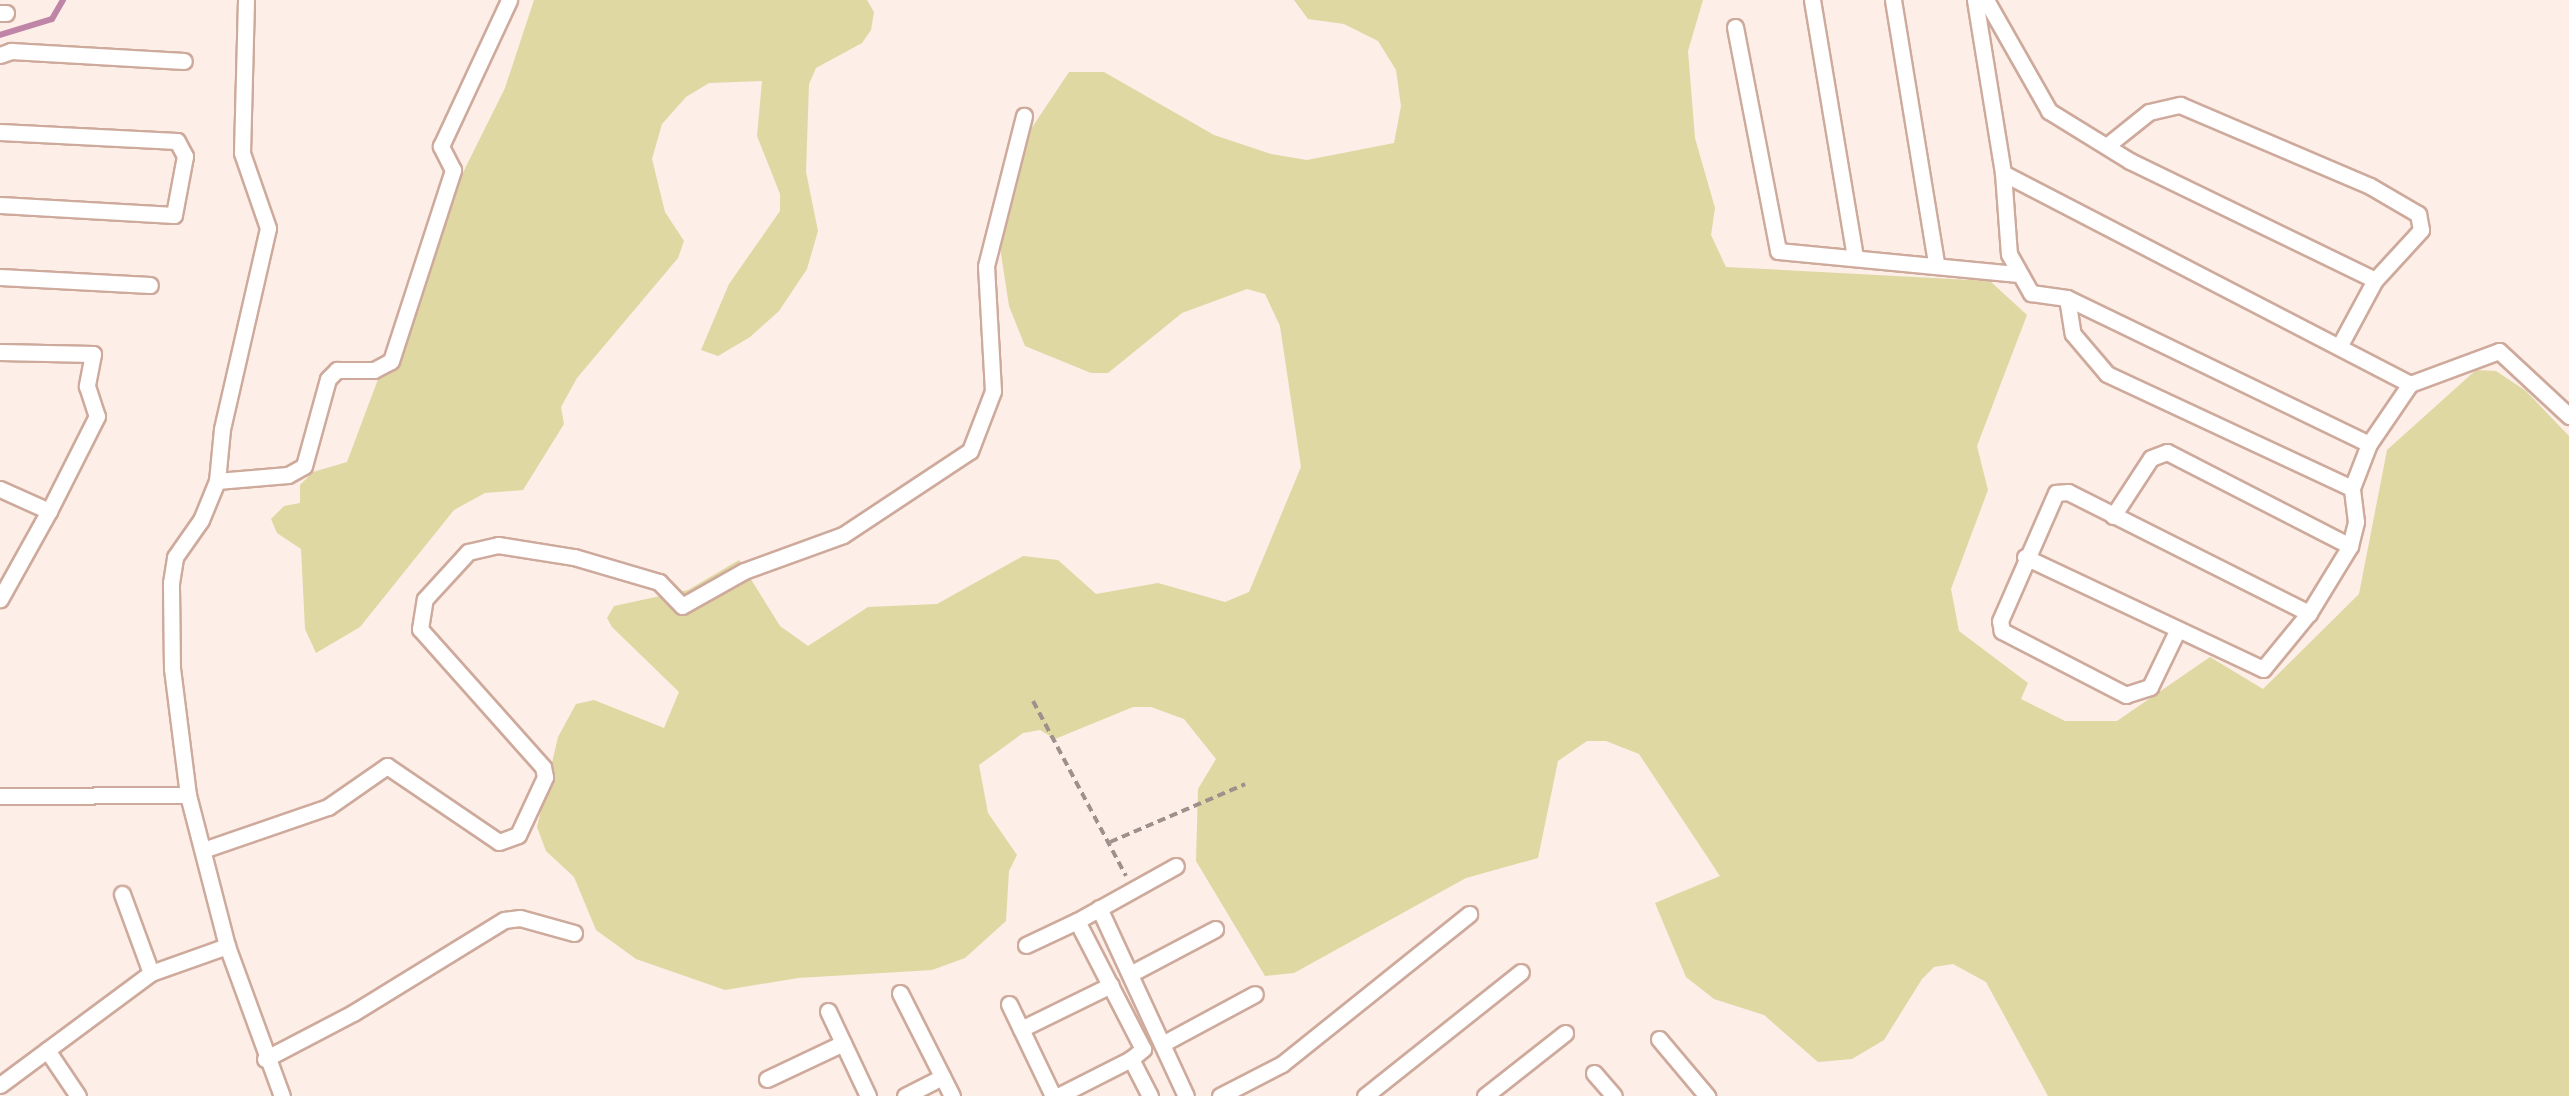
<!DOCTYPE html>
<style>
body{margin:0}
#map{position:relative;width:2569px;height:1096px;overflow:hidden;background:#fdeee8;font-family:"Golos Text",sans-serif}
div>[style]{position:absolute}
[style*='--x']{left:calc(var(--x)*1px);top:calc(var(--y)*1px);width:calc(var(--w)*1px);rotate:calc(var(--a)*1deg)}
.green>*{inset:0;background:#dfd8a2}
.stream>*{height:6px;margin:-3px;padding:0 3px;transform-origin:3px;border-radius:3px;background:#bf85a7}
.path>*{height:4px;margin-top:-2px;transform-origin:0;background:repeating-linear-gradient(90deg,#9e908a 0 8px,transparent 0 13px)}
.roads{filter:drop-shadow(2px 0 #ceaa9c) drop-shadow(-2px 0 #ceaa9c) drop-shadow(0 2px #ceaa9c) drop-shadow(0 -2px #ceaa9c)}
.street>*{height:15px;margin:-7.5px;padding:0 7.5px;transform-origin:7.5px;border-radius:7.5px;background:#fff}
span{translate:-50% -50%;white-space:nowrap;text-align:center;line-height:1.15;-webkit-text-stroke:10px #fdeee8;paint-order:stroke}
</style>
<div id="map">
<div class="green">
<div style="clip-path:polygon(534px 0,867px 0,874px 12px,871px 30px,862px 43px,816px 68px,809px 84px,806px 172px,818px 231px,807px 269px,779px 311px,750px 337px,718px 356px,701px 350px,729px 284px,780px 211px,780px 194px,757px 136px,762px 81px,709px 83px,686px 97px,662px 124px,652px 159px,665px 212px,684px 241px,678px 258px,577px 378px,561px 407px,564px 424px,523px 490px,485px 493px,454px 510px,360px 627px,316px 653px,305px 629px,301px 549px,277px 533px,271px 519px,284px 506px,300px 503px,300px 485px,313px 472px,347px 462px,432px 235px,505px 88px)"></div>
<div style="clip-path:polygon(1294px 0,1703px 0,1688px 51px,1695px 138px,1715px 208px,1711px 235px,1726px 267px,1990px 281px,2027px 315px,1977px 446px,1988px 490px,1951px 589px,1959px 631px,2028px 683px,2021px 699px,2065px 721px,2117px 721px,2210px 657px,2263px 689px,2359px 594px,2387px 450px,2476px 370px,2496px 371px,2526px 391px,2569px 436px,2569px 1096px,2048px 1096px,1986px 982px,1953px 964px,1934px 967px,1922px 979px,1884px 1040px,1852px 1059px,1818px 1062px,1764px 1015px,1714px 999px,1686px 977px,1655px 903px,1720px 876px,1639px 754px,1606px 741px,1587px 741px,1558px 761px,1538px 858px,1466px 878px,1294px 973px,1265px 976px,1196px 861px,1198px 789px,1216px 759px,1184px 719px,1151px 707px,1133px 707px,1055px 739px,1040px 730px,1023px 733px,979px 765px,988px 813px,1017px 855px,1009px 871px,1006px 921px,965px 958px,932px 970px,798px 978px,725px 990px,636px 959px,596px 930px,574px 877px,546px 851px,537px 827px,558px 737px,576px 704px,594px 700px,664px 728px,679px 692px,612px 627px,607px 618px,614px 606px,688px 590px,739px 560px,780px 626px,808px 646px,868px 607px,937px 604px,1023px 556px,1058px 560px,1096px 594px,1158px 583px,1225px 602px,1249px 592px,1301px 467px,1280px 326px,1265px 294px,1247px 289px,1182px 313px,1108px 373px,1091px 373px,1025px 346px,1009px 306px,999px 241px,1029px 132px,1069px 72px,1104px 72px,1214px 135px,1271px 154px,1307px 160px,1394px 143px,1401px 106px,1396px 70px,1378px 41px,1344px 24px,1308px 19px)"></div>
</div>
<div class="stream">
<div style="--x:0;--y:35;--w:54;--a:-17.1"></div>
<div style="--x:52;--y:19;--w:22;--a:-60"></div>
</div>
<div class="path">
<div style="--x:1033;--y:701;--w:198;--a:62"></div>
<div style="--x:1110;--y:842;--w:147;--a:-23.2"></div>
</div>
<div class="roads">
<div class="street">
<div style="--x:1812;--y:0;--w:261;--a:80.5"></div>
<div style="--x:1893;--y:0;--w:267;--a:80.7"></div>
<div style="--x:1975;--y:0;--w:175;--a:80.8"></div>
<div style="--x:2003;--y:173;--w:458;--a:27.4"></div>
<div style="--x:2410;--y:384;--w:95;--a:-20.3"></div>
<div style="--x:2499;--y:351;--w:96;--a:42.9"></div>
<div style="--x:1986;--y:0;--w:128;--a:60.4"></div>
<div style="--x:2049;--y:111;--w:95;--a:31.7"></div>
<div style="--x:2130;--y:161;--w:272;--a:25.9"></div>
<div style="--x:0;--y:13;--w:6;--a:0"></div>
<div style="--x:1735;--y:27;--w:228;--a:79.1"></div>
<div style="--x:1778;--y:251;--w:239;--a:5.5"></div>
<div style="--x:0;--y:55;--w:12;--a:-20"></div>
<div style="--x:11;--y:51;--w:173;--a:3.3"></div>
<div style="--x:0;--y:132;--w:177;--a:2.9"></div>
<div style="--x:177;--y:141;--w:17;--a:62"></div>
<div style="--x:185;--y:156;--w:60;--a:100.6"></div>
<div style="--x:174;--y:215;--w:174;--a:-176.7"></div>
<div style="--x:2109;--y:144;--w:51;--a:-38.7"></div>
<div style="--x:2149;--y:112;--w:32;--a:-13"></div>
<div style="--x:2180;--y:105;--w:207;--a:23.1"></div>
<div style="--x:2370;--y:186;--w:56;--a:30.3"></div>
<div style="--x:2418;--y:214;--w:16;--a:79"></div>
<div style="--x:2421;--y:230;--w:68;--a:132.6"></div>
<div style="--x:2375;--y:280;--w:74;--a:118.3"></div>
<div style="--x:2003;--y:173;--w:81;--a:85.8"></div>
<div style="--x:2009;--y:254;--w:45;--a:60.6"></div>
<div style="--x:2031;--y:293;--w:36;--a:8"></div>
<div style="--x:2067;--y:298;--w:335;--a:25.8"></div>
<div style="--x:0;--y:277;--w:150;--a:3.1"></div>
<div style="--x:2067;--y:298;--w:36;--a:81"></div>
<div style="--x:2073;--y:334;--w:52;--a:49.6"></div>
<div style="--x:2107;--y:374;--w:270;--a:25"></div>
<div style="--x:0;--y:352;--w:93;--a:1.2"></div>
<div style="--x:93;--y:354;--w:33;--a:101"></div>
<div style="--x:87;--y:386;--w:32;--a:72"></div>
<div style="--x:97;--y:416;--w:106;--a:116.8"></div>
<div style="--x:217;--y:481;--w:71;--a:-4.8"></div>
<div style="--x:288;--y:475;--w:18;--a:-29"></div>
<div style="--x:304;--y:466;--w:90;--a:-74.6"></div>
<div style="--x:328;--y:379;--w:13;--a:-45"></div>
<div style="--x:337;--y:370;--w:37;--a:0"></div>
<div style="--x:374;--y:370;--w:19;--a:-28"></div>
<div style="--x:391;--y:361;--w:201;--a:-72"></div>
<div style="--x:453;--y:170;--w:27;--a:-117"></div>
<div style="--x:441;--y:146;--w:161;--a:-65"></div>
<div style="--x:0;--y:489;--w:54;--a:24.2"></div>
<div style="--x:49;--y:511;--w:101;--a:119.1"></div>
<div style="--x:2113;--y:516;--w:69;--a:-56.8"></div>
<div style="--x:2151;--y:458;--w:17;--a:-21"></div>
<div style="--x:2167;--y:452;--w:206;--a:27.2"></div>
<div style="--x:2025;--y:557;--w:263;--a:25.2"></div>
<div style="--x:2263;--y:669;--w:72;--a:-50.6"></div>
<div style="--x:2309;--y:613;--w:79;--a:-58.5"></div>
<div style="--x:2350;--y:546;--w:25;--a:-76"></div>
<div style="--x:2356;--y:522;--w:34;--a:-97"></div>
<div style="--x:2352;--y:488;--w:47;--a:-68.9"></div>
<div style="--x:2369;--y:444;--w:73;--a:-55.7"></div>
<div style="--x:2176;--y:633;--w:60;--a:115.7"></div>
<div style="--x:2150;--y:687;--w:25;--a:162"></div>
<div style="--x:2126;--y:695;--w:140;--a:-152.7"></div>
<div style="--x:2002;--y:631;--w:10;--a:-101"></div>
<div style="--x:2000;--y:621;--w:140;--a:-66.4"></div>
<div style="--x:2056;--y:493;--w:12;--a:-5"></div>
<div style="--x:2068;--y:492;--w:270;--a:26.7"></div>
<div style="--x:188;--y:795;--w:127;--a:-97.2"></div>
<div style="--x:172;--y:669;--w:86;--a:-90.7"></div>
<div style="--x:171;--y:583;--w:26;--a:-81"></div>
<div style="--x:175;--y:557;--w:45;--a:-54.9"></div>
<div style="--x:201;--y:520;--w:42;--a:-67.7"></div>
<div style="--x:217;--y:481;--w:52;--a:-84.5"></div>
<div style="--x:222;--y:429;--w:206;--a:-77.1"></div>
<div style="--x:268;--y:228;--w:79;--a:-109.1"></div>
<div style="--x:242;--y:153;--w:153;--a:-88.5"></div>
<div style="--x:0;--y:796;--w:188;--a:-0.3"></div>
<div style="--x:188;--y:795;--w:156;--a:75.5"></div>
<div style="--x:227;--y:946;--w:160;--a:69.9"></div>
<div style="--x:203;--y:850;--w:132;--a:-19"></div>
<div style="--x:328;--y:807;--w:72;--a:-34.8"></div>
<div style="--x:387;--y:766;--w:135;--a:34.2"></div>
<div style="--x:499;--y:842;--w:20;--a:-20"></div>
<div style="--x:518;--y:835;--w:64;--a:-65"></div>
<div style="--x:545;--y:777;--w:10;--a:-101"></div>
<div style="--x:543;--y:767;--w:185;--a:-131.7"></div>
<div style="--x:420;--y:629;--w:30;--a:-81"></div>
<div style="--x:425;--y:599;--w:64;--a:-47.5"></div>
<div style="--x:468;--y:552;--w:31;--a:-13"></div>
<div style="--x:498;--y:545;--w:77;--a:9"></div>
<div style="--x:574;--y:557;--w:89;--a:16.4"></div>
<div style="--x:659;--y:582;--w:33;--a:46"></div>
<div style="--x:682;--y:606;--w:71;--a:-29.4"></div>
<div style="--x:744;--y:571;--w:105;--a:-20"></div>
<div style="--x:843;--y:535;--w:152;--a:-33.5"></div>
<div style="--x:970;--y:451;--w:64;--a:-69"></div>
<div style="--x:993;--y:391;--w:125;--a:-93.2"></div>
<div style="--x:986;--y:266;--w:155;--a:-75.8"></div>
<div style="--x:122;--y:894;--w:84;--a:69.8"></div>
<div style="--x:1099;--y:908;--w:207;--a:65.2"></div>
<div style="--x:1026;--y:945;--w:56;--a:-25.2"></div>
<div style="--x:1132;--y:973;--w:94;--a:-27.9"></div>
<div style="--x:900;--y:993;--w:115;--a:63.2"></div>
<div style="--x:1009;--y:1004;--w:102;--a:64.4"></div>
<div style="--x:828;--y:1011;--w:94;--a:64.8"></div>
<div style="--x:1021;--y:1029;--w:100;--a:-26.1"></div>
<div style="--x:1659;--y:1039;--w:75;--a:49.9"></div>
<div style="--x:1164;--y:1043;--w:103;--a:-28.3"></div>
<div style="--x:47;--y:1050;--w:55;--a:56"></div>
<div style="--x:265;--y:1059;--w:99;--a:-27.6"></div>
<div style="--x:353;--y:1013;--w:177;--a:-31.6"></div>
<div style="--x:504;--y:920;--w:16;--a:-7"></div>
<div style="--x:520;--y:918;--w:56;--a:15.5"></div>
<div style="--x:1594;--y:1073;--w:30;--a:49"></div>
<div style="--x:767;--y:1079;--w:84;--a:-25.3"></div>
<div style="--x:0;--y:1085;--w:188;--a:-36.6"></div>
<div style="--x:151;--y:973;--w:81;--a:-19.6"></div>
<div style="--x:905;--y:1096;--w:42;--a:-27.2"></div>
<div style="--x:1058;--y:1096;--w:82;--a:-26.9"></div>
<div style="--x:1150;--y:1096;--w:42;--a:-117.2"></div>
<div style="--x:1131;--y:1059;--w:16;--a:-40"></div>
<div style="--x:1143;--y:1049;--w:144;--a:-117.3"></div>
<div style="--x:1077;--y:921;--w:113;--a:-29.1"></div>
<div style="--x:1220;--y:1096;--w:70;--a:-27.3"></div>
<div style="--x:1282;--y:1064;--w:240;--a:-38.7"></div>
<div style="--x:1365;--y:1096;--w:199;--a:-38.5"></div>
<div style="--x:1485;--y:1096;--w:102;--a:-38.2"></div>
</div>
</div>
</div>
